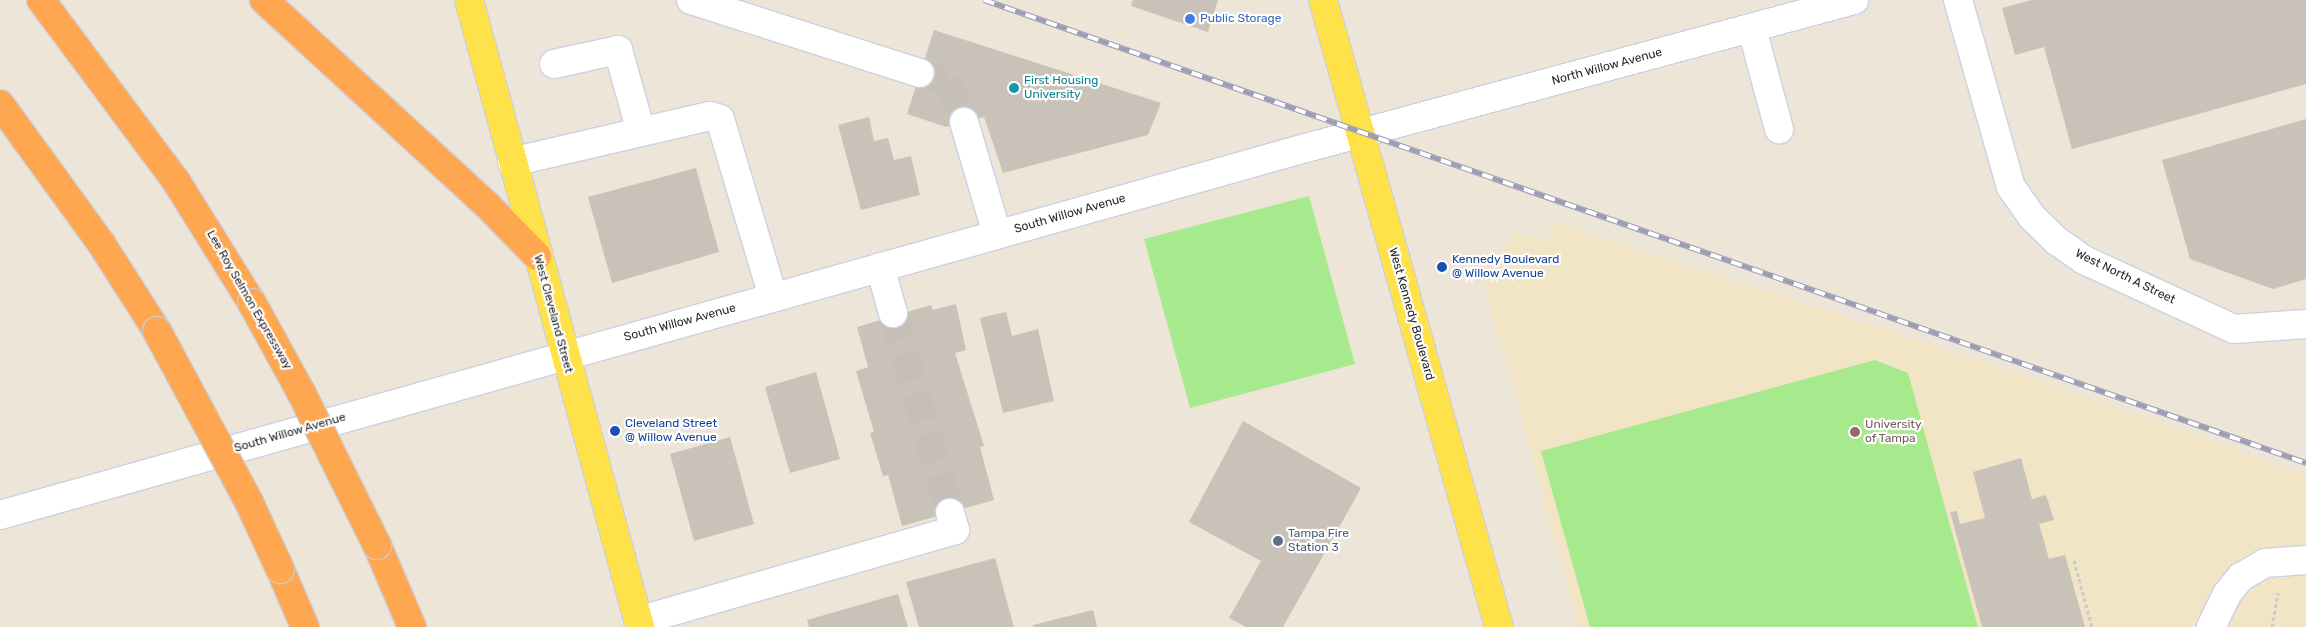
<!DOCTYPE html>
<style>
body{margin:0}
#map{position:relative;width:2306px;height:627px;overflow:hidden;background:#ede5d8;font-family:Rubik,sans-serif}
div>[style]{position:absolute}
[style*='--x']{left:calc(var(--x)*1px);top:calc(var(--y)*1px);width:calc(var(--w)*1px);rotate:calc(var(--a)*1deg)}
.education>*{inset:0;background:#f1e5c5}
.green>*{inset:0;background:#a7ea8e}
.building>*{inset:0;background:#c8c2b8}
.minor-tunnel>*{height:28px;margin-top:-14px;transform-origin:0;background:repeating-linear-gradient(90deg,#c6bfb5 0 28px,transparent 0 42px)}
.path>*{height:3px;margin-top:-1.5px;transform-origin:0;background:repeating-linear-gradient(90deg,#cbcbcb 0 4px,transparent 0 6.5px)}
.roads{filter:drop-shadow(1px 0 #cdd0e3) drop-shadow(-1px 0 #cdd0e3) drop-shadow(0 1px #cdd0e3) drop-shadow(0 -1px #cdd0e3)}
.minor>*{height:28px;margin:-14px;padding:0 14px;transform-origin:14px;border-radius:14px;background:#fff}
.major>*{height:28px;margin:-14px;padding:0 14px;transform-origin:14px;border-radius:14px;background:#ffe14a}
.highway>*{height:28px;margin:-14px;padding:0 14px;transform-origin:14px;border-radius:14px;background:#ffa750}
.rail>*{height:5.5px;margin-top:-2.75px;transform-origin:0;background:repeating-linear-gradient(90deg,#fff 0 11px,#9a9db5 0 22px);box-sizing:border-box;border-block:1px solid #9a9db5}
.bridges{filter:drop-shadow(1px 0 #cbcbcb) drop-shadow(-1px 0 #cbcbcb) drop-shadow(0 1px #cbcbcb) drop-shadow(0 -1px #cbcbcb)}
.highway-bridge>*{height:28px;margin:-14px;padding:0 14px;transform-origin:14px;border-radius:14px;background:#ffa750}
.dots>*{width:14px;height:14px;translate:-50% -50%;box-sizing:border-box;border:2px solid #fff;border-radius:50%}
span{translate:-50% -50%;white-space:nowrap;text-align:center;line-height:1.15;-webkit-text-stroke:4.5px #fff;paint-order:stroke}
.shop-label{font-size:12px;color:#366cbe}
.left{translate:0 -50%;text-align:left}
.street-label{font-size:12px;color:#282828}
.culture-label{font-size:12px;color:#0d838f}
.transit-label{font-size:12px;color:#164399}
.education-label{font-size:12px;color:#785e54}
.service-label{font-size:12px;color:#4e5e75}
</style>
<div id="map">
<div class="education">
<div style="clip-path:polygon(1554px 222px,2064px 389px,2306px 475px,2306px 627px,1578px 627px,1481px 271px,1494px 263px,1513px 231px,1546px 241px)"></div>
</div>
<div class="green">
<div style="clip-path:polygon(1309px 196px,1355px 364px,1190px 408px,1144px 239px)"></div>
<div style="clip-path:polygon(1875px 360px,1908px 373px,1978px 627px,1590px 627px,1541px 451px)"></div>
</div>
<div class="building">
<div style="clip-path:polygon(1133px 0,1218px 0,1208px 32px,1131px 6px)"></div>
<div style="clip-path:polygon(2032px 0,2306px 0,2306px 84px,2072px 149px,2044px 47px,2015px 55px,2002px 8px)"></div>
<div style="clip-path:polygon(934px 30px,1161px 103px,1148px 135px,1003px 173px,984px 117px,946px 127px,907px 114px)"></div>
<div style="clip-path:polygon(869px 117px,874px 141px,888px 138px,894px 160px,911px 156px,920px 195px,861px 210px,838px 125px)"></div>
<div style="clip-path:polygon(2306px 119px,2306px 279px,2273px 289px,2190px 259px,2162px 160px)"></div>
<div style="clip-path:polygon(696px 168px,719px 252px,612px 283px,588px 197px)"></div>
<div style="clip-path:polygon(956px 304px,966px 350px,955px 353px,984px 446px,980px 447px,994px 500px,902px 526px,888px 475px,883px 476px,870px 433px,874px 432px,856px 371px,868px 367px,857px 327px,931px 305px,933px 310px)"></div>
<div style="clip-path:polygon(1006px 312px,1012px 336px,1038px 329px,1054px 401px,1003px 413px,980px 318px)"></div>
<div style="clip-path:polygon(816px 372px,840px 459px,790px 473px,765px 387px)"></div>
<div style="clip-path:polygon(1243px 421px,1361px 488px,1283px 627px,1246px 627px,1229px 618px,1261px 561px,1189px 522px)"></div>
<div style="clip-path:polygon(730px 437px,754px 524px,694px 541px,670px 454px)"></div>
<div style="clip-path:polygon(2021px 458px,2032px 499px,2046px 495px,2054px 520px,2039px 524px,2049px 559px,2065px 555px,2085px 627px,1982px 627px,1950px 512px,1957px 511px,1960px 524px,1985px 518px,1973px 472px)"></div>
<div style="clip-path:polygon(995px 558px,1014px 627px,919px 627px,906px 582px)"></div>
<div style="clip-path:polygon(898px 594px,908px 627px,809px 627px,807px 620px)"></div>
<div style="clip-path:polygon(1093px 610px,1097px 627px,1034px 627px,1033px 625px)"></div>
</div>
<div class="minor-tunnel">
<div style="--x:920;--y:73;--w:28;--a:17"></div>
<div style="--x:947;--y:81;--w:44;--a:67.5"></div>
<div style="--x:893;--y:313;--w:208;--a:74.1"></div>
</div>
<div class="path">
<div style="--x:2074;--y:560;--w:69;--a:75"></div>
<div style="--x:2272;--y:627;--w:35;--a:-80"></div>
</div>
<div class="roads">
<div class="minor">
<div style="--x:691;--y:0;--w:240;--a:17.7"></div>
<div style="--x:1958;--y:0;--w:194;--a:74.2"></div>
<div style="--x:2011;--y:187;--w:37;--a:55"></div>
<div style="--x:2032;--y:217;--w:35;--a:44"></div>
<div style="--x:2057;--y:241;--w:33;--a:35"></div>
<div style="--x:2084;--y:260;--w:165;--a:24.7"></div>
<div style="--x:2234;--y:329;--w:72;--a:-4"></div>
<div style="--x:1752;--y:29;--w:104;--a:74.9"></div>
<div style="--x:554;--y:64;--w:66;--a:-12.3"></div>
<div style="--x:618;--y:50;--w:85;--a:74.3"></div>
<div style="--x:964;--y:122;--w:117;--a:73.6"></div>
<div style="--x:512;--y:162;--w:203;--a:-13.1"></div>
<div style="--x:710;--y:116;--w:10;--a:17"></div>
<div style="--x:720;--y:119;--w:186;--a:73.4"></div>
<div style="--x:880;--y:267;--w:48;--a:74.2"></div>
<div style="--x:0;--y:515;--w:1357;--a:-15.7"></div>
<div style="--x:1306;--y:148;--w:568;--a:-15.11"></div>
<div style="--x:638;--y:621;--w:330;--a:-16"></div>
<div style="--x:955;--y:530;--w:18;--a:-106"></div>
<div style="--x:2211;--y:627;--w:37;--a:-64"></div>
<div style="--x:2227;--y:594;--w:22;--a:-51"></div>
<div style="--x:2241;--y:577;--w:28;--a:-30"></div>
<div style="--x:2265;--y:563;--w:41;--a:-4.2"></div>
</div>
<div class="major">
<div style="--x:469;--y:0;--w:650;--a:74.74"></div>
<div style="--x:1323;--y:0;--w:651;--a:74.32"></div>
</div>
<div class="highway">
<div style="--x:41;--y:0;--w:226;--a:53.3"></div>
<div style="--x:176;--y:181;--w:144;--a:58.1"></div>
<div style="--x:264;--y:0;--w:304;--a:42.6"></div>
<div style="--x:488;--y:206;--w:70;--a:45.6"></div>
<div style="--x:0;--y:104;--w:172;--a:54"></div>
<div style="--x:101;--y:243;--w:104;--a:57.5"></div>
<div style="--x:377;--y:545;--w:89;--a:66.9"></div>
<div style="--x:280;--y:569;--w:63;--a:66.7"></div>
</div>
</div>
<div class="rail">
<div style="--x:984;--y:0;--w:1401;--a:19.3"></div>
</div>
<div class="bridges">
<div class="highway-bridge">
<div style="--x:252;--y:303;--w:102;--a:61.2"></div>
<div style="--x:301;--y:392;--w:171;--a:63.6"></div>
<div style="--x:157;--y:331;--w:194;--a:61.7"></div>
<div style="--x:249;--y:502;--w:74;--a:65.2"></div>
</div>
</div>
<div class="dots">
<div style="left:1190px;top:19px;background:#3f7fe0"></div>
<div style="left:1014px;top:88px;background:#0f9aa8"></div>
<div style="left:1442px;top:267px;background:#1a4fb4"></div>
<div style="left:615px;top:431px;background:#1a4fb4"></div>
<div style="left:1855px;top:432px;background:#8d6e63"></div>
<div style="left:1278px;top:541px;background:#5c6f8a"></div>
</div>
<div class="shop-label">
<span class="left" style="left:1200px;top:19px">Public Storage</span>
</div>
<div class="street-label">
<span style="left:1607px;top:67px;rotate:-15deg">North Willow Avenue</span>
<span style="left:1070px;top:214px;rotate:-16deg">South Willow Avenue</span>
<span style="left:2125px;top:277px;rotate:26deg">West North A Street</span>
<span style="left:249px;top:300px;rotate:60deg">Lee Roy Selmon Expressway</span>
<span style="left:553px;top:314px;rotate:75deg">West Cleveland Street</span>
<span style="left:1411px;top:314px;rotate:74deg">West Kennedy Boulevard</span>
<span style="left:680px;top:323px;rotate:-15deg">South Willow Avenue</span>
<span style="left:290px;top:433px;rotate:-16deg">South Willow Avenue</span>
</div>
<div class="culture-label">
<span class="left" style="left:1024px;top:88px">First Housing<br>University</span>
</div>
<div class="transit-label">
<span class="left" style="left:1452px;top:267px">Kennedy Boulevard<br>@ Willow Avenue</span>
<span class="left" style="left:625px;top:431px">Cleveland Street<br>@ Willow Avenue</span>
</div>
<div class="education-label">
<span class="left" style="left:1865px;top:432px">University<br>of Tampa</span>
</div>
<div class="service-label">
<span class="left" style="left:1288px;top:541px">Tampa Fire<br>Station 3</span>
</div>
</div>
